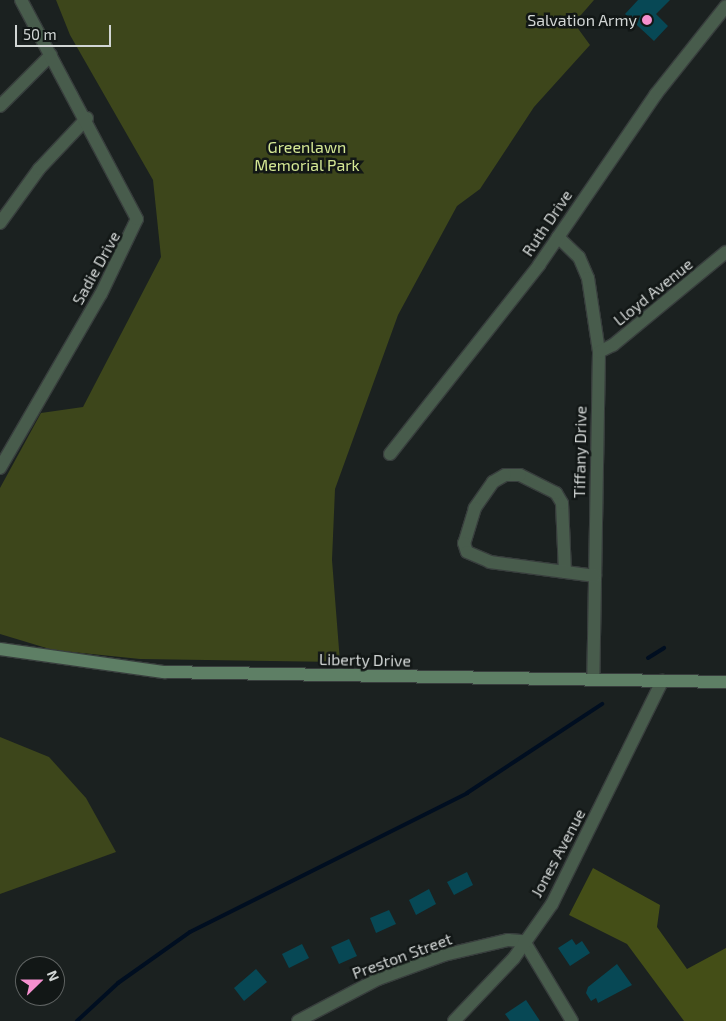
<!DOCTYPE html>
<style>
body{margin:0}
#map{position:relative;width:726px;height:1021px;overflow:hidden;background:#1b2120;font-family:"Exo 2",sans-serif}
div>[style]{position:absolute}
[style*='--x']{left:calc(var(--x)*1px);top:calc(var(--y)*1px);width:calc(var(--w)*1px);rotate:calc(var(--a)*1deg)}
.green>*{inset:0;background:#3d461b}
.forest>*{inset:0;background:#444e17}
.stream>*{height:4px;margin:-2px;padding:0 2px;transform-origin:2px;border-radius:2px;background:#000e20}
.building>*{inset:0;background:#074855}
.roads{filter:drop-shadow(1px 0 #383e3d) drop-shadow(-1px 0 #383e3d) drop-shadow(0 1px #383e3d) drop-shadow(0 -1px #383e3d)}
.street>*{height:12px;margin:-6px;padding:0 6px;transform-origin:6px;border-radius:6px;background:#485c4c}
.secondary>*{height:12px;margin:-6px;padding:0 6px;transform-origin:6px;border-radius:6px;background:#5e7f65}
.dots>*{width:14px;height:14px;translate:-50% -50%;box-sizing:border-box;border:2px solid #121716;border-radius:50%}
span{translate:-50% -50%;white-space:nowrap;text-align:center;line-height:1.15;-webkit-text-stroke:5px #121716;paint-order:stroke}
.poi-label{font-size:16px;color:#d2d6d5}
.right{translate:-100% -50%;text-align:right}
.park-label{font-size:16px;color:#d4e794}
.street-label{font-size:16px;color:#d2d6d5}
.north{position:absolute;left:15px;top:956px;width:50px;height:50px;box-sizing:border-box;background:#121716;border:1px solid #5f6362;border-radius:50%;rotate:68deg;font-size:14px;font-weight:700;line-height:20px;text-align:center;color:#d2d6d5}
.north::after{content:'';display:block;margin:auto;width:18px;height:22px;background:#f690cf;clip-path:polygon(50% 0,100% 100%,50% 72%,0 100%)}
.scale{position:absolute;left:15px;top:25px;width:96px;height:22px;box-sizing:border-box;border:2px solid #d2d6d5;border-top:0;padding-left:6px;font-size:15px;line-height:18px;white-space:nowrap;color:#d2d6d5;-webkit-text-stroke:4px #121716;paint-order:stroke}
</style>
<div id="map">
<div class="green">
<div style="clip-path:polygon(56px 0,594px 0,574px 23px,590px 45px,534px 107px,480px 189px,457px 206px,398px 315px,335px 489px,332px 560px,340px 662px,140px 659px,53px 650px,0 634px,0 488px,41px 413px,83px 407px,161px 257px,153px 180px,70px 35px)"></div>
<div style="clip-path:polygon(0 737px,49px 757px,86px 798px,116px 852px,0 894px)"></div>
</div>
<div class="forest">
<div style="clip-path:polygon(593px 868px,660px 905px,657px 927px,687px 969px,726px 948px,726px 1021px,684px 1021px,627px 944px,569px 915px)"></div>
</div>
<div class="stream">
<div style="--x:648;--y:658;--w:19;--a:-32"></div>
<div style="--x:77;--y:1021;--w:56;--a:-42.8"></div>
<div style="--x:118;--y:983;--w:88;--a:-35.3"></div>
<div style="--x:190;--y:932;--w:310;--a:-26.6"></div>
<div style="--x:467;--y:793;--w:162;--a:-33.4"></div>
</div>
<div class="building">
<div style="clip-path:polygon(638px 0,670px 0,656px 14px,668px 26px,654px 41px,625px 14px)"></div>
<div style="clip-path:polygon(467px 872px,473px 885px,454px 895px,447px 882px)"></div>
<div style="clip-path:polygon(429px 889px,436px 904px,416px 915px,409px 900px)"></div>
<div style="clip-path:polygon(389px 910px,396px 924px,376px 933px,370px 918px)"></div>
<div style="clip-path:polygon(349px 939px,357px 956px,339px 964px,331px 947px)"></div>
<div style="clip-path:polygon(572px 939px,576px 945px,582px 941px,590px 953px,570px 966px,558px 948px)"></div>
<div style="clip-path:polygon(302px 944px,309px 958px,289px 968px,282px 954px)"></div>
<div style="clip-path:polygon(617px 964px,632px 985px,598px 1003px,596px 998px,591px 1001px,586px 993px,588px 987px)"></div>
<div style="clip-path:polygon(256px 969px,267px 982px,244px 1001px,234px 988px)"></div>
<div style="clip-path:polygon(526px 1000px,540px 1021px,510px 1021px,505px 1014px)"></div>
</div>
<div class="roads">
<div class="street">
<div style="--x:0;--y:106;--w:72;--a:-45"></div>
<div style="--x:0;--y:223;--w:67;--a:-54.2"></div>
<div style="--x:39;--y:169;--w:70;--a:-46.7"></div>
<div style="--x:558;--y:237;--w:29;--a:44"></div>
<div style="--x:579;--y:257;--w:23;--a:67"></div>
<div style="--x:588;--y:278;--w:75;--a:81.5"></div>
<div style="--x:599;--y:352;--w:328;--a:91"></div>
<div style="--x:599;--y:352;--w:16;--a:-27"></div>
<div style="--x:613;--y:345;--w:146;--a:-39.5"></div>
<div style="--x:390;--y:454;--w:241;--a:-51.7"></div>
<div style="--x:539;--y:265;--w:207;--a:-55.6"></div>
<div style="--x:656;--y:94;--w:112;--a:-51.5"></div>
<div style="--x:0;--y:468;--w:201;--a:-59.9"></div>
<div style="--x:101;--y:294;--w:83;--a:-64.4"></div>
<div style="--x:137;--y:219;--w:248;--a:-117.9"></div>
<div style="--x:565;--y:572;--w:69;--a:-92.5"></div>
<div style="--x:562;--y:503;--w:12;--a:-121"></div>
<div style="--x:556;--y:493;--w:40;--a:-153.4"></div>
<div style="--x:520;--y:475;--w:15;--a:180"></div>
<div style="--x:505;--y:475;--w:14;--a:150"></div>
<div style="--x:493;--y:482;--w:32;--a:125"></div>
<div style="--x:475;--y:508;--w:37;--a:107"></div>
<div style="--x:464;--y:543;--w:9;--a:72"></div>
<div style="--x:467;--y:552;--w:25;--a:23"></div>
<div style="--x:490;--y:562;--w:106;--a:7.6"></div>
<div style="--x:298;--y:1021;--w:90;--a:-27.7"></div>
<div style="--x:378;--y:979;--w:70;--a:-20"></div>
<div style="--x:444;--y:955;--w:66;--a:-13.2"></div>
<div style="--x:508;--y:940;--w:16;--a:4"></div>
<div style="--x:524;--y:941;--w:93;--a:59"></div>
<div style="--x:454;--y:1021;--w:87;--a:-46.4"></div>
<div style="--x:514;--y:958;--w:66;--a:-54.9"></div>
<div style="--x:552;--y:904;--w:249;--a:-63.7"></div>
</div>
<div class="secondary">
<div style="--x:0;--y:649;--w:166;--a:8"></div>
<div style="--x:164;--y:672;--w:562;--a:1.02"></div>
</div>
</div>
<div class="dots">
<div style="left:647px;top:20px;background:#f690cf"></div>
</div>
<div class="poi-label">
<span class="right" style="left:637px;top:20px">Salvation Army</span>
</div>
<div class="park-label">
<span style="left:307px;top:156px">Greenlawn<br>Memorial Park</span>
</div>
<div class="street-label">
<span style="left:547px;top:223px;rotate:-56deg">Ruth Drive</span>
<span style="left:96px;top:268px;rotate:-61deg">Sadie Drive</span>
<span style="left:653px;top:292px;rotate:-39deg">Lloyd Avenue</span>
<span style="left:580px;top:452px;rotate:-89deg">Tiffany Drive</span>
<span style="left:365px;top:660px;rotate:1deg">Liberty Drive</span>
<span style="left:558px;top:853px;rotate:-62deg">Jones Avenue</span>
<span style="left:402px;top:956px;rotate:-20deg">Preston Street</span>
</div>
<div class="north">N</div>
<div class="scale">50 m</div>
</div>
